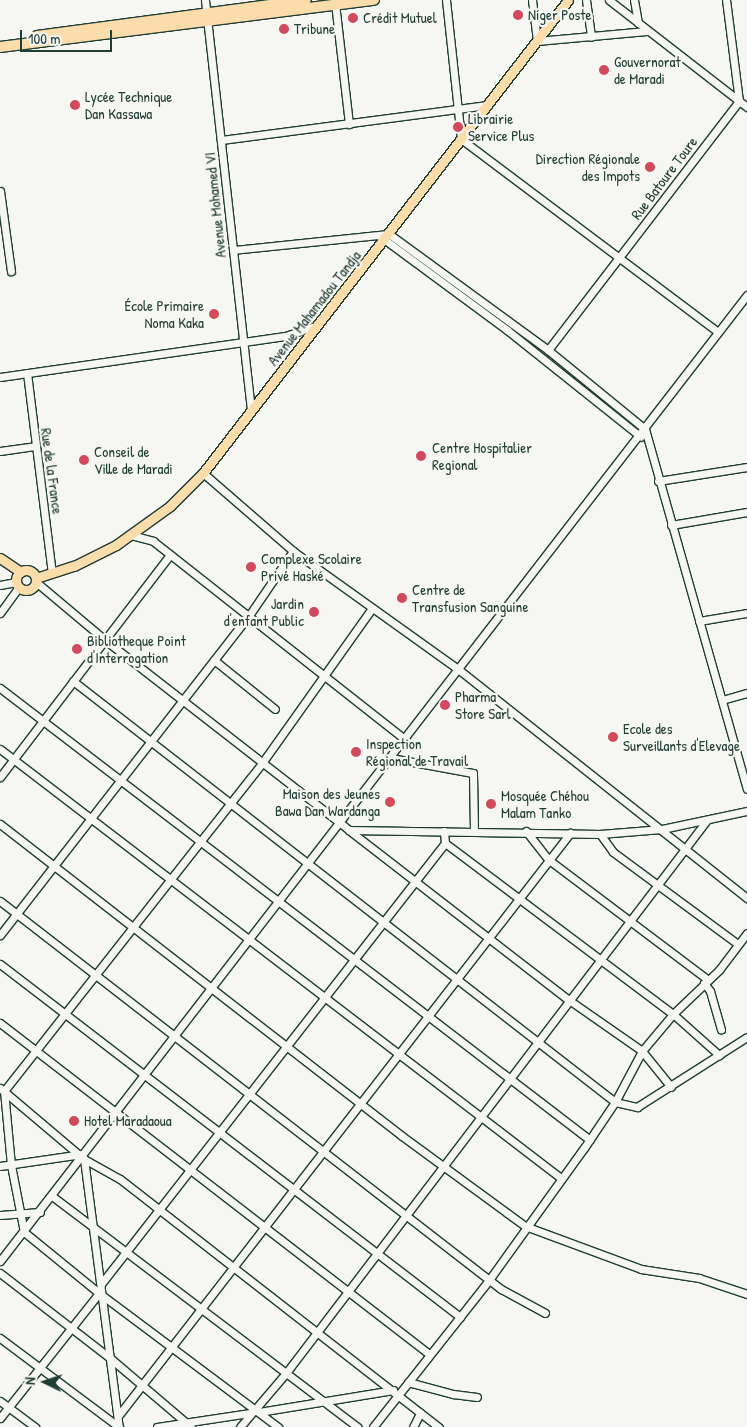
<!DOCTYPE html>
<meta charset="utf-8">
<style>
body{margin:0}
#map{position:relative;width:747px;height:1427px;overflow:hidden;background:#f6f6f2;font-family:"Patrick Hand",sans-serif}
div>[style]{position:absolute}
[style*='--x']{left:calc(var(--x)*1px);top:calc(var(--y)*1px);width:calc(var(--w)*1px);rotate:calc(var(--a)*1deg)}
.roads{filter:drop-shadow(1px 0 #1f3d34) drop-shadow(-1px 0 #1f3d34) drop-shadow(0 1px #1f3d34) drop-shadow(0 -1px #1f3d34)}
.minor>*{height:7px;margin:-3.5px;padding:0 3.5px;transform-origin:3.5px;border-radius:3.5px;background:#f6f6f2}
.major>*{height:9px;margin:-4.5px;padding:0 4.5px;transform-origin:4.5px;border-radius:4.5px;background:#faddab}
.major>.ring{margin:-4.5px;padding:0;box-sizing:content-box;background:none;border:9px solid #faddab;border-radius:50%}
.highway>*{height:10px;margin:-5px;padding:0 5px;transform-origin:5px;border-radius:5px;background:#faddab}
.dots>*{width:14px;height:14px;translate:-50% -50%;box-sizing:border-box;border:2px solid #f6f6f2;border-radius:50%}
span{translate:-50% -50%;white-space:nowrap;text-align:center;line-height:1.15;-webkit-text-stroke:4.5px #f6f6f2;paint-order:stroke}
.poi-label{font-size:15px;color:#1f3d34}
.left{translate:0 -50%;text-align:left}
.right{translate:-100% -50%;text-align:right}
.street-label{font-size:15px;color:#1f3d34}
.north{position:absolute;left:20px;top:1357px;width:50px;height:50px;-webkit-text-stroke:4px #f6f6f2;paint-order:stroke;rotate:274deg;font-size:14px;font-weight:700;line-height:20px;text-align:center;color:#1f3d34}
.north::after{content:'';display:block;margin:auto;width:18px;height:22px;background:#1f3d34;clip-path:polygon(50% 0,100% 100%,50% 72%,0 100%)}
.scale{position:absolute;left:20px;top:30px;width:92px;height:22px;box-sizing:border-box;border:2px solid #1f3d34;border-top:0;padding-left:6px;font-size:15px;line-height:18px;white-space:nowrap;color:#1f3d34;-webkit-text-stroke:4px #f6f6f2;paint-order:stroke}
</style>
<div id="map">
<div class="roads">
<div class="minor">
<div style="--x:205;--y:0;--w:411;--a:83.6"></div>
<div style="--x:446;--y:0;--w:140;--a:83.8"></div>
<div style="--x:461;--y:139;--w:321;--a:36.9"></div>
<div style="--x:532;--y:0;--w:41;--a:83"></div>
<div style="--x:537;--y:41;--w:110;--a:-5.2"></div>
<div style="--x:586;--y:0;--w:37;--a:82"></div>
<div style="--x:609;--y:0;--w:175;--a:37.8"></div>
<div style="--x:634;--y:0;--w:23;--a:80"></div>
<div style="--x:335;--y:3;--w:122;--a:83.4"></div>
<div style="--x:221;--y:140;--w:269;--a:-7.5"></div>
<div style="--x:0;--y:191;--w:81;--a:82.2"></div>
<div style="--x:381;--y:237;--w:157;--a:36.4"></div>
<div style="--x:507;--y:330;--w:171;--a:38.6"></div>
<div style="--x:233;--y:250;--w:157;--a:-5.9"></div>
<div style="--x:389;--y:234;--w:197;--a:36.1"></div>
<div style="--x:548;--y:350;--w:125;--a:39.2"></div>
<div style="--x:645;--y:429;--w:374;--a:74.2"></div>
<div style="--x:548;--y:350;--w:314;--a:-52.5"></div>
<div style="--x:739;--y:101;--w:102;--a:-97.3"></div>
<div style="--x:27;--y:373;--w:202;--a:82.9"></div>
<div style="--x:0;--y:377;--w:288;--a:-8.2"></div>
<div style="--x:285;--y:336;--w:35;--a:-18"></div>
<div style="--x:0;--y:451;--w:35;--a:-8"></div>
<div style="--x:203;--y:473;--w:119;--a:40.9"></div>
<div style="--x:293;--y:551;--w:203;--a:35.6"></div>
<div style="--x:458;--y:669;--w:369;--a:38.4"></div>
<div style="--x:658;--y:481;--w:90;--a:-8.9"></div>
<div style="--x:671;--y:525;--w:77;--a:-9.7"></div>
<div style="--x:131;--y:535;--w:23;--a:15"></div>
<div style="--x:153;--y:541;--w:320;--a:38.2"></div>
<div style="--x:36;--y:582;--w:90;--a:40"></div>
<div style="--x:105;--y:640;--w:309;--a:37.9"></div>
<div style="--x:349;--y:830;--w:251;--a:0.9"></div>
<div style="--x:600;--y:834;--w:62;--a:-4.6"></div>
<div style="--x:662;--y:829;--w:87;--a:-12"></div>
<div style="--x:0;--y:585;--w:16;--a:-11"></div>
<div style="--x:0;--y:613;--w:32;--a:-54"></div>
<div style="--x:699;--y:621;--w:49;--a:-9.5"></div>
<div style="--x:214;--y:660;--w:78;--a:38.8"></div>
<div style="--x:73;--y:681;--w:686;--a:37.84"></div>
<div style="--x:615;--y:1102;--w:23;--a:13"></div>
<div style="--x:637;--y:1107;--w:130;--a:-32.5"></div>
<div style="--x:0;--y:688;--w:743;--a:37.46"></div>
<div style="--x:722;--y:700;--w:26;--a:-16"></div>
<div style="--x:0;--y:749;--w:706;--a:37.41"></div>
<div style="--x:391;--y:758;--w:83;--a:10.4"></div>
<div style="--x:473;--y:773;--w:58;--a:89"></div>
<div style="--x:0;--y:777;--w:280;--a:-52.6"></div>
<div style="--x:0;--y:824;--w:509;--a:37.82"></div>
<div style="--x:402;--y:1136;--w:152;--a:36.2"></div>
<div style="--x:525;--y:1226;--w:124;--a:20.3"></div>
<div style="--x:641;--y:1269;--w:59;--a:8.8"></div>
<div style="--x:699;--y:1278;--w:51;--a:18.4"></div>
<div style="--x:350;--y:831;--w:277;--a:37.7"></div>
<div style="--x:569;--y:1000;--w:89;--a:34.9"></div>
<div style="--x:642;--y:1051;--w:48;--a:-50"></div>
<div style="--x:673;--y:1014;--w:64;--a:-43.7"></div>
<div style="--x:719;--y:970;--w:46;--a:-52.9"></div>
<div style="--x:526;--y:831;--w:37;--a:52"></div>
<div style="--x:549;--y:860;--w:199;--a:37"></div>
<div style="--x:600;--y:834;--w:22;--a:54"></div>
<div style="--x:613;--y:852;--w:155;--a:36.4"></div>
<div style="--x:445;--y:843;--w:285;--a:36.9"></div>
<div style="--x:673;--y:1014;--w:62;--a:41.7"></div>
<div style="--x:0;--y:901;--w:634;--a:37.76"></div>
<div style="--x:501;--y:1289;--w:50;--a:28.6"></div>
<div style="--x:0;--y:935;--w:403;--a:-52.1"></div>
<div style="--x:248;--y:617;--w:80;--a:-55.7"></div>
<div style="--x:0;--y:964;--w:580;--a:37.5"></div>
<div style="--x:704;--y:983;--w:10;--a:53"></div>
<div style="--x:710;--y:991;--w:40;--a:74"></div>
<div style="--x:0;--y:1023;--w:542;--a:37.65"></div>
<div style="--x:0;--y:1088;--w:110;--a:40.2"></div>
<div style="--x:84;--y:1159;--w:270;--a:82.6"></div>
<div style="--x:84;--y:1159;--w:41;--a:29.1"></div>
<div style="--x:120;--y:1179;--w:404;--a:37.9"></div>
<div style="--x:0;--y:1166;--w:83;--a:-8.3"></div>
<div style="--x:52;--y:1196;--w:383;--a:37.1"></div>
<div style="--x:0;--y:1215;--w:40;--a:-4.3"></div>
<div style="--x:0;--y:1261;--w:1221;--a:-52.29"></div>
<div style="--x:0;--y:1273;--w:139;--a:37.7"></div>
<div style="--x:110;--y:1358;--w:106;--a:40.4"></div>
<div style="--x:101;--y:1284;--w:559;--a:-52.04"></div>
<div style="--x:445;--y:843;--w:12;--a:-95"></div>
<div style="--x:99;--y:1293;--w:97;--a:-140.9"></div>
<div style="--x:24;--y:1232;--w:68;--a:-101"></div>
<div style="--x:11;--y:1165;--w:74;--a:-95.4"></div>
<div style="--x:4;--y:1091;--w:417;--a:-51.8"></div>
<div style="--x:262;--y:763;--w:190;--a:-54.6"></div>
<div style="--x:0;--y:1338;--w:149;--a:36.8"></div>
<div style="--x:408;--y:1382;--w:47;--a:14.9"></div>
<div style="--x:453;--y:1394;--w:24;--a:7"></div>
<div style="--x:0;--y:1401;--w:44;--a:36.6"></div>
<div style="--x:259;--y:1412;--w:136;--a:-9.3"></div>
<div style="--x:118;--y:1416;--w:738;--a:-52.21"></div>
<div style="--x:0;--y:1418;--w:159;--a:-51.6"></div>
<div style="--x:99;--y:1293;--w:224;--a:36.8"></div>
<div style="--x:157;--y:1427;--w:94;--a:-8.6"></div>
<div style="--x:240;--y:1427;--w:71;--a:-49.6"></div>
<div style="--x:286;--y:1373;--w:695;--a:-52.72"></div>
<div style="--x:373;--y:1427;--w:187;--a:-51.7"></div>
<div style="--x:489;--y:1280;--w:163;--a:-54.3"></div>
<div style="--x:584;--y:1148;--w:55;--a:-56"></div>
<div style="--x:615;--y:1102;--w:58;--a:-62.1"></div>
<div style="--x:642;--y:1051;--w:46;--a:51.1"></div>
<div style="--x:413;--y:1427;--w:16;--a:-63"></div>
</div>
<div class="major">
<div style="--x:0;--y:558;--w:25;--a:34"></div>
<div class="ring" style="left:16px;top:570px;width:11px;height:11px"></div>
<div style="--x:36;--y:578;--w:40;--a:-18"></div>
<div style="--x:74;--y:566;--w:47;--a:-26.6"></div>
<div style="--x:116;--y:545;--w:67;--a:-35.8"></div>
<div style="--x:170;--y:506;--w:47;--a:-45"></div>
<div style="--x:203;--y:473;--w:597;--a:-52.34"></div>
</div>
<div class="highway">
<div style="--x:37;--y:36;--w:271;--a:-7.6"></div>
<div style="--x:0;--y:47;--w:377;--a:-7.2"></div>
</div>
</div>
<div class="dots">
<div style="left:518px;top:15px;background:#d1495b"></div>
<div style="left:353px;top:18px;background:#d1495b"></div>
<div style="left:284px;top:29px;background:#d1495b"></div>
<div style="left:604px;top:70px;background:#d1495b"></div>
<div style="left:75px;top:105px;background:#d1495b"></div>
<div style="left:458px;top:127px;background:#d1495b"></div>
<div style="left:650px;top:167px;background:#d1495b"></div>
<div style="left:214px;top:314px;background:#d1495b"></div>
<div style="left:421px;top:456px;background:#d1495b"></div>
<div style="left:84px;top:460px;background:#d1495b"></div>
<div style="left:251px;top:567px;background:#d1495b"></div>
<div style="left:402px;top:598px;background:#d1495b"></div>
<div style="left:314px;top:612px;background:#d1495b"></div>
<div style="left:77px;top:649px;background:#d1495b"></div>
<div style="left:445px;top:705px;background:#d1495b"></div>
<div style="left:613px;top:737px;background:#d1495b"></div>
<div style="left:356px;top:752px;background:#d1495b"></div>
<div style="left:390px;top:802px;background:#d1495b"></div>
<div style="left:491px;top:804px;background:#d1495b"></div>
<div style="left:74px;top:1121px;background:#d1495b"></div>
</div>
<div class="poi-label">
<span class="left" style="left:528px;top:15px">Niger Poste</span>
<span class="left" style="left:363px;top:18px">Crédit Mutuel</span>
<span class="left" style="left:294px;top:29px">Tribune</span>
<span class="left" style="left:614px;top:70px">Gouvernorat<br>de Maradi</span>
<span class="left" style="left:85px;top:105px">Lycée Technique<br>Dan Kassawa</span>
<span class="left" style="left:468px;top:127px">Librairie<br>Service Plus</span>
<span class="right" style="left:640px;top:167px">Direction Régionale<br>des Impots</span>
<span class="right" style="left:204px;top:314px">École Primaire<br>Noma Kaka</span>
<span class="left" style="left:432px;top:456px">Centre Hospitalier<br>Regional</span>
<span class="left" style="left:94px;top:460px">Conseil de<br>Ville de Maradi</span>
<span class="left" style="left:261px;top:567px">Complexe Scolaire<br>Privé Haské</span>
<span class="left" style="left:412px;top:598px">Centre de<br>Transfusion Sanguine</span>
<span class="right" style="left:304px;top:612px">Jardin<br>d'enfant Public</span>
<span class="left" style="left:87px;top:649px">Bibliotheque Point<br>d'Interrogation</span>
<span class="left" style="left:455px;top:705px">Pharma<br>Store Sarl</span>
<span class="left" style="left:623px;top:737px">Ecole des<br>Surveillants d'Elevage</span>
<span class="left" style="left:366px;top:752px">Inspection<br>Régional de Travail</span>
<span class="right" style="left:380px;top:802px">Maison des Jeunes<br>Bawa Dan Wardanga</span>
<span class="left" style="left:501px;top:804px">Mosquée Chéhou<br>Malam Tanko</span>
<span class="left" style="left:84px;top:1121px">Hotel Maradaoua</span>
</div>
<div class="street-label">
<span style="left:664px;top:178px;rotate:-53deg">Rue Batoure Toure</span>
<span style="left:215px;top:205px;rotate:-96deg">Avenue Mohamed VI</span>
<span style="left:314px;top:308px;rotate:-52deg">Avenue Mahamadou Tandja</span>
<span style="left:52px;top:471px;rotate:82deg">Rue de la France</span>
</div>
<div class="north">N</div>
<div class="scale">100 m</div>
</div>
